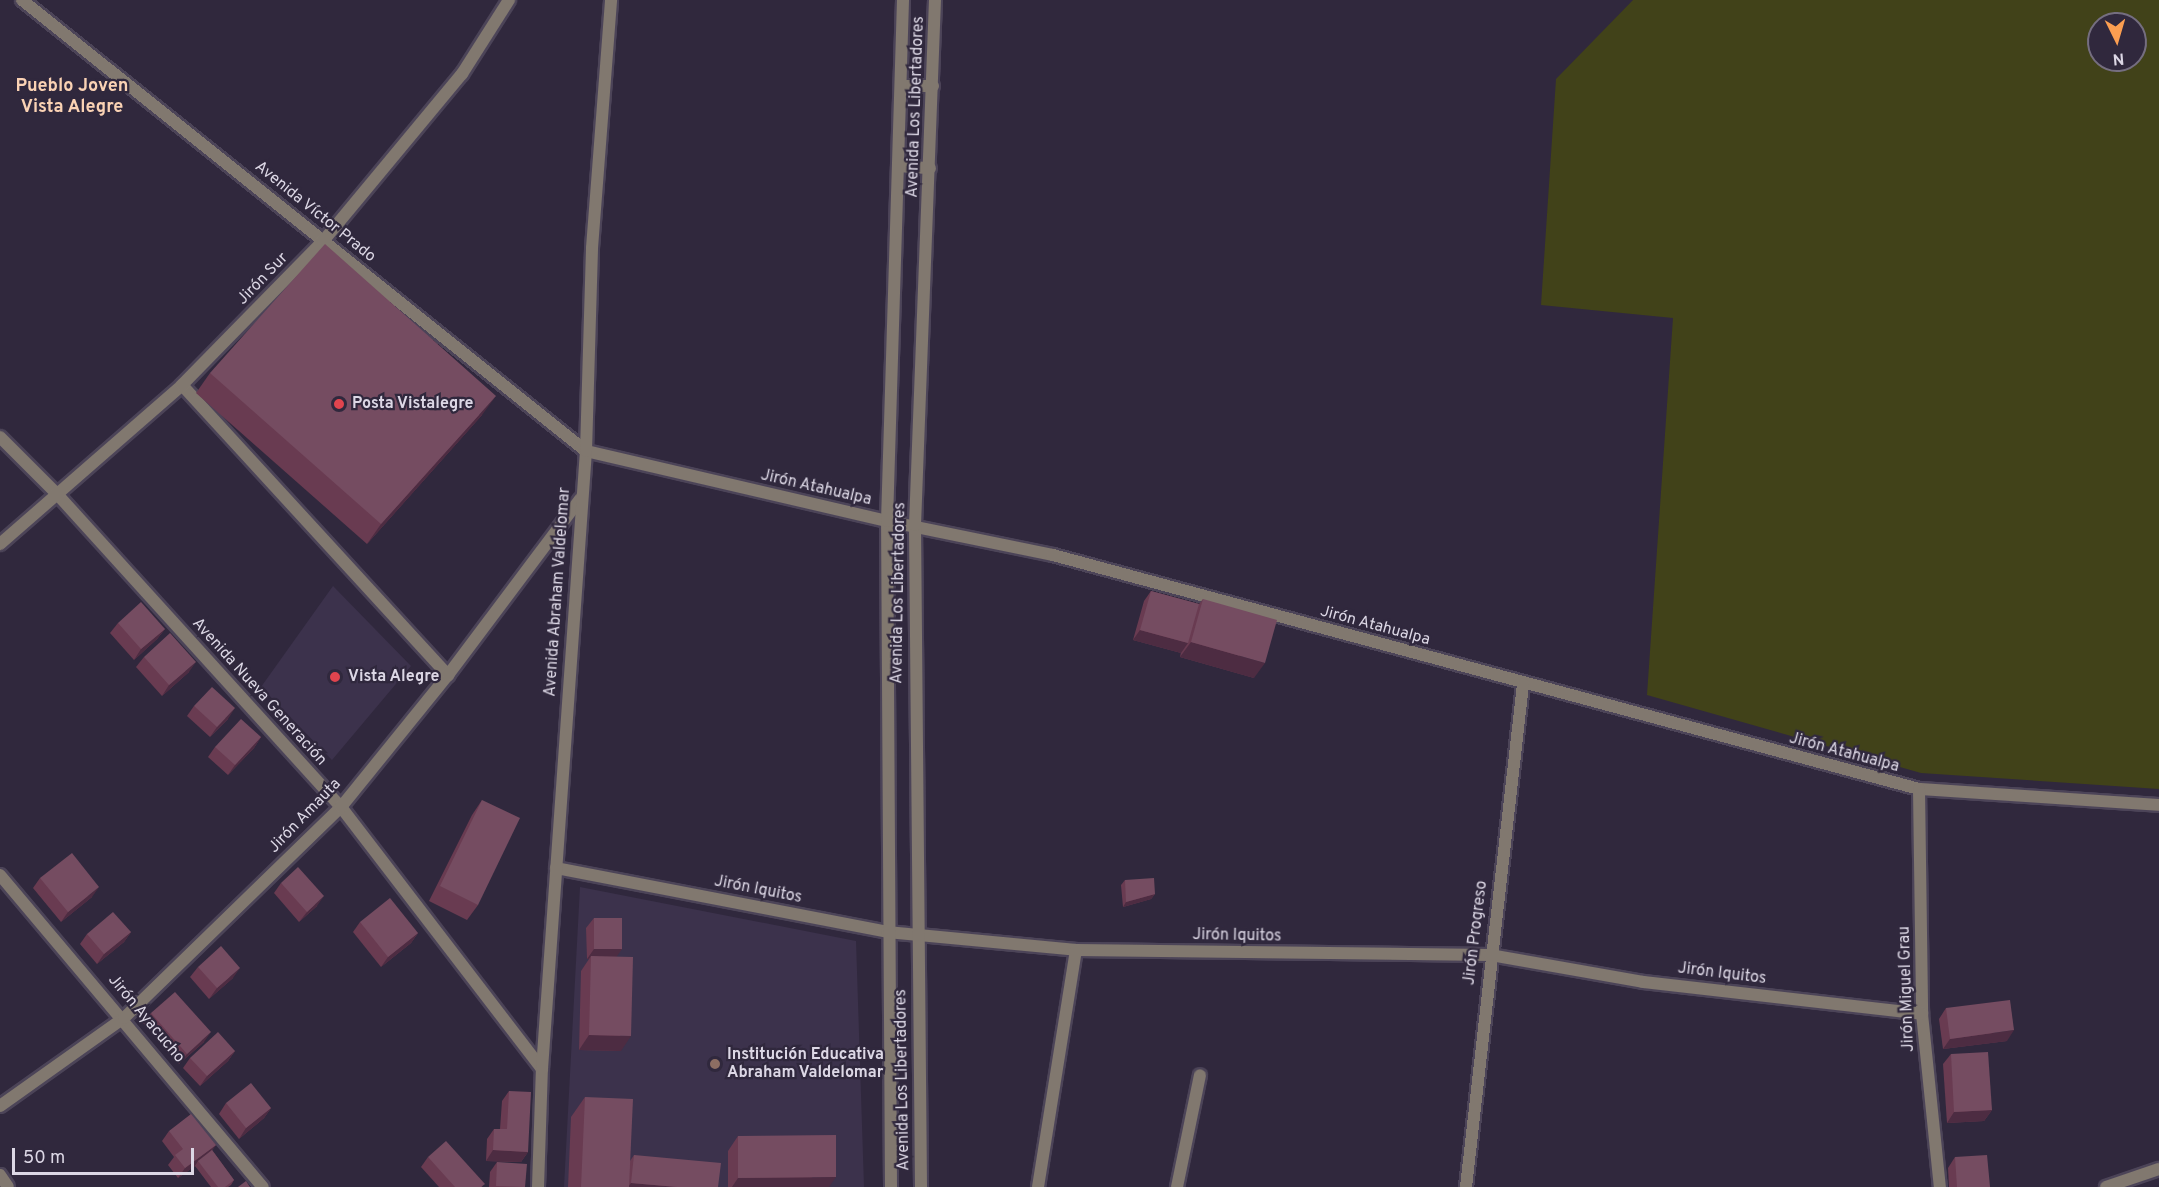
<!DOCTYPE html>
<meta charset="utf-8">
<style>
body{margin:0}
#map{position:relative;width:2159px;height:1187px;overflow:hidden;background:#30283d;font-family:Overpass,sans-serif}
div>[style]{position:absolute}
[style*='--x']{left:calc(var(--x)*1px);top:calc(var(--y)*1px);width:calc(var(--w)*1px);rotate:calc(var(--a)*1deg)}
.built>*{inset:0;background:#3c324c}
.green>*{inset:0;background:#414219}
.roads{filter:drop-shadow(2px 0 #4c4458) drop-shadow(-2px 0 #4c4458) drop-shadow(0 2px #4c4458) drop-shadow(0 -2px #4c4458)}
.minor>*{height:12px;margin:-6px;padding:0 6px;transform-origin:6px;border-radius:6px;background:#81786f}
.tertiary>*{height:12px;margin:-6px;padding:0 6px;transform-origin:6px;border-radius:6px;background:#81786f}
.wall>*{inset:0;background:#693b51}
.shaded-wall>*{inset:0;background:#4d2c42}
.building>*{inset:0;background:#754c61}
.dots>*{width:16px;height:16px;translate:-50% -50%;box-sizing:border-box;border:3px solid #30283d;border-radius:50%}
span{translate:-50% -50%;white-space:nowrap;text-align:center;line-height:1.15;-webkit-text-stroke:4.5px #30283d;paint-order:stroke}
.street-label{font-size:16px;color:#dcd7e5}
.poi-label{font-size:16px;color:#dcd7e5;font-weight:700}
.left{translate:0 -50%;text-align:left}
.neighbourhood-label{font-size:18px;color:#fad2b4;font-weight:700}
.north{position:absolute;left:2087px;top:12px;width:60px;height:60px;box-sizing:border-box;background:#30283d;border:2px solid #756e80;border-radius:50%;rotate:175deg;font-size:16px;font-weight:700;line-height:24px;text-align:center;color:#dcd7e5}
.north::after{content:'';display:block;margin:auto;width:21px;height:27px;background:#fb9e51;clip-path:polygon(50% 0,100% 100%,50% 72%,0 100%)}
.scale{position:absolute;left:12px;top:1148px;width:182px;height:27px;box-sizing:border-box;border:3px solid #dcd7e5;border-top:0;padding-left:8px;font-size:18px;line-height:21px;white-space:nowrap;color:#dcd7e5;-webkit-text-stroke:4px #30283d;paint-order:stroke}
</style>
<div id="map">
<div class="built">
<div style="clip-path:polygon(333px 586px,411px 666px,332px 760px,261px 687px)"></div>
<div style="clip-path:polygon(580px 887px,856px 941px,864px 1187px,564px 1187px)"></div>
</div>
<div class="green">
<div style="clip-path:polygon(evenodd,1633px 0,2159px 0,2159px 789px,1921px 773px,1647px 695px,1673px 318px,1541px 305px,1556px 79px,1633px 0,2099px 24px,2135px 24px,2135px 60px,2099px 60px,2099px 24px)"></div>
</div>
<div class="roads">
<div class="minor">
<div style="--x:22;--y:0;--w:722;--a:38.65"></div>
<div style="--x:586;--y:451;--w:309;--a:13.1"></div>
<div style="--x:887;--y:521;--w:169;--a:11.6"></div>
<div style="--x:1053;--y:555;--w:897;--a:15.12"></div>
<div style="--x:1919;--y:789;--w:241;--a:3.8"></div>
<div style="--x:182;--y:385;--w:394;--a:47.5"></div>
<div style="--x:0;--y:437;--w:81;--a:45"></div>
<div style="--x:57;--y:494;--w:423;--a:47.8"></div>
<div style="--x:341;--y:807;--w:330;--a:52.5"></div>
<div style="--x:0;--y:544;--w:242;--a:-41.1"></div>
<div style="--x:182;--y:385;--w:203;--a:-45.6"></div>
<div style="--x:324;--y:240;--w:216;--a:-50.3"></div>
<div style="--x:462;--y:74;--w:88;--a:-57.6"></div>
<div style="--x:1919;--y:789;--w:225;--a:89.2"></div>
<div style="--x:1922;--y:1014;--w:174;--a:84.1"></div>
<div style="--x:556;--y:868;--w:337;--a:10.9"></div>
<div style="--x:887;--y:932;--w:190;--a:5.4"></div>
<div style="--x:1076;--y:950;--w:414;--a:0.7"></div>
<div style="--x:1490;--y:955;--w:155;--a:10"></div>
<div style="--x:1643;--y:982;--w:281;--a:6.5"></div>
<div style="--x:0;--y:875;--w:408;--a:49.9"></div>
<div style="--x:0;--y:1106;--w:152;--a:-35.4"></div>
<div style="--x:124;--y:1018;--w:303;--a:-44.2"></div>
<div style="--x:341;--y:807;--w:170;--a:-51"></div>
<div style="--x:448;--y:675;--w:220;--a:-53.1"></div>
<div style="--x:0;--y:1175;--w:14;--a:56"></div>
<div style="--x:538;--y:1187;--w:118;--a:-88.1"></div>
<div style="--x:542;--y:1069;--w:620;--a:-85.93"></div>
<div style="--x:586;--y:451;--w:203;--a:-88.3"></div>
<div style="--x:592;--y:248;--w:249;--a:-85.6"></div>
<div style="--x:1038;--y:1187;--w:240;--a:-80.9"></div>
<div style="--x:1177;--y:1187;--w:114;--a:-78.4"></div>
<div style="--x:1466;--y:1187;--w:506;--a:-83.53"></div>
<div style="--x:2106;--y:1187;--w:56;--a:-18.8"></div>
</div>
<div class="tertiary">
<div style="--x:901;--y:86;--w:32;--a:0"></div>
<div style="--x:898;--y:166;--w:32;--a:4"></div>
<div style="--x:891;--y:1187;--w:666;--a:-90.34"></div>
<div style="--x:887;--y:521;--w:521;--a:-88.24"></div>
<div style="--x:921;--y:1187;--w:662;--a:-90.52"></div>
<div style="--x:915;--y:525;--w:525;--a:-87.82"></div>
</div>
</div>
<div class="wall">
<div style="clip-path:polygon(210px 373px,482px 415px,367px 544px,196px 393px)"></div>
<div style="clip-path:polygon(1151px 591px,1199px 604px,1203px 599px,1254px 678px,1180px 657px,1181px 652px,1181px 653px,1133px 640px,1144px 601px)"></div>
<div style="clip-path:polygon(118px 623px,165px 629px,157px 639px,134px 660px,110px 633px)"></div>
<div style="clip-path:polygon(144px 657px,189px 672px,162px 696px,136px 667px)"></div>
<div style="clip-path:polygon(194px 706px,228px 719px,210px 737px,187px 716px)"></div>
<div style="clip-path:polygon(261px 737px,254px 748px,228px 775px,208px 757px,215px 747px)"></div>
<div style="clip-path:polygon(482px 800px,478px 905px,467px 920px,429px 901px,472px 815px)"></div>
<div style="clip-path:polygon(40px 878px,92px 897px,61px 922px,33px 888px)"></div>
<div style="clip-path:polygon(1125px 880px,1155px 894px,1151px 899px,1123px 907px,1121px 885px)"></div>
<div style="clip-path:polygon(281px 883px,317px 906px,299px 922px,274px 893px)"></div>
<div style="clip-path:polygon(594px 918px,622px 949px,616px 956px,621px 1051px,579px 1050px,581px 971px,589px 959px,587px 959px,586px 928px)"></div>
<div style="clip-path:polygon(360px 922px,418px 933px,411px 943px,381px 967px,353px 932px)"></div>
<div style="clip-path:polygon(131px 932px,124px 942px,97px 964px,80px 944px,87px 934px)"></div>
<div style="clip-path:polygon(198px 967px,233px 978px,209px 999px,190px 977px)"></div>
<div style="clip-path:polygon(1946px 1008px,2007px 1041px,1943px 1049px,1939px 1019px)"></div>
<div style="clip-path:polygon(151px 1013px,204px 1042px,179px 1064px,143px 1023px)"></div>
<div style="clip-path:polygon(235px 1051px,228px 1061px,200px 1086px,183px 1068px,190px 1058px)"></div>
<div style="clip-path:polygon(1951px 1054px,1992px 1110px,1984px 1121px,1947px 1123px,1943px 1064px)"></div>
<div style="clip-path:polygon(509px 1091px,528px 1152px,521px 1162px,486px 1161px,487px 1139px,494px 1129px,500px 1129px,502px 1101px)"></div>
<div style="clip-path:polygon(585px 1097px,630px 1161px,634px 1155px,718px 1187px,568px 1187px,571px 1117px)"></div>
<div style="clip-path:polygon(226px 1103px,271px 1108px,264px 1118px,239px 1139px,219px 1114px)"></div>
<div style="clip-path:polygon(169px 1131px,216px 1145px,212px 1150px,234px 1180px,231px 1185px,228px 1187px,211px 1187px,195px 1166px,178px 1178px,168px 1165px,174px 1157px,162px 1141px)"></div>
<div style="clip-path:polygon(738px 1136px,829px 1187px,728px 1187px,728px 1151px)"></div>
<div style="clip-path:polygon(428px 1157px,483px 1187px,439px 1187px,421px 1167px)"></div>
<div style="clip-path:polygon(1955px 1157px,1990px 1187px,1949px 1187px,1948px 1168px)"></div>
<div style="clip-path:polygon(497px 1162px,525px 1187px,489px 1187px,490px 1172px)"></div>
</div>
<div class="shaded-wall">
<div style="clip-path:polygon(496px 396px,482px 415px,367px 544px,381px 524px)"></div>
<div style="clip-path:polygon(165px 629px,157px 639px,134px 660px,141px 649px)"></div>
<div style="clip-path:polygon(1140px 630px,1188px 643px,1181px 653px,1133px 640px)"></div>
<div style="clip-path:polygon(1191px 642px,1265px 663px,1254px 678px,1180px 657px)"></div>
<div style="clip-path:polygon(196px 662px,189px 672px,162px 696px,169px 685px)"></div>
<div style="clip-path:polygon(235px 708px,228px 719px,210px 737px,217px 727px)"></div>
<div style="clip-path:polygon(261px 737px,254px 748px,228px 775px,235px 765px)"></div>
<div style="clip-path:polygon(99px 887px,92px 897px,61px 922px,68px 912px)"></div>
<div style="clip-path:polygon(1155px 894px,1151px 899px,1123px 907px,1126px 902px)"></div>
<div style="clip-path:polygon(324px 896px,317px 906px,299px 922px,307px 912px)"></div>
<div style="clip-path:polygon(131px 932px,124px 942px,97px 964px,104px 954px)"></div>
<div style="clip-path:polygon(418px 933px,411px 943px,381px 967px,388px 957px)"></div>
<div style="clip-path:polygon(594px 949px,622px 949px,615px 959px,591px 956px,589px 959px,587px 959px)"></div>
<div style="clip-path:polygon(240px 968px,233px 978px,209px 999px,217px 988px)"></div>
<div style="clip-path:polygon(2014px 1030px,2007px 1041px,1943px 1049px,1950px 1039px)"></div>
<div style="clip-path:polygon(211px 1032px,204px 1042px,179px 1064px,187px 1054px)"></div>
<div style="clip-path:polygon(589px 1035px,631px 1036px,621px 1051px,579px 1050px)"></div>
<div style="clip-path:polygon(235px 1051px,228px 1061px,200px 1086px,207px 1076px)"></div>
<div style="clip-path:polygon(271px 1108px,264px 1118px,239px 1139px,246px 1128px)"></div>
<div style="clip-path:polygon(1992px 1110px,1984px 1121px,1947px 1123px,1954px 1112px)"></div>
<div style="clip-path:polygon(216px 1145px,208px 1155px,198px 1161px,195px 1166px,178px 1178px,185px 1168px)"></div>
<div style="clip-path:polygon(493px 1150px,528px 1152px,521px 1162px,486px 1161px)"></div>
<div style="clip-path:polygon(836px 1177px,829px 1187px,732px 1187px,738px 1178px)"></div>
<div style="clip-path:polygon(631px 1183px,677px 1187px,628px 1187px)"></div>
</div>
<div class="building">
<div style="clip-path:polygon(325px 244px,496px 396px,381px 524px,210px 373px)"></div>
<div style="clip-path:polygon(1151px 591px,1199px 604px,1188px 643px,1140px 630px)"></div>
<div style="clip-path:polygon(1203px 599px,1277px 620px,1265px 663px,1191px 642px)"></div>
<div style="clip-path:polygon(141px 602px,165px 629px,141px 649px,118px 623px)"></div>
<div style="clip-path:polygon(170px 633px,196px 662px,169px 685px,144px 657px)"></div>
<div style="clip-path:polygon(212px 687px,235px 708px,217px 727px,194px 706px)"></div>
<div style="clip-path:polygon(241px 719px,261px 737px,235px 765px,215px 747px)"></div>
<div style="clip-path:polygon(482px 800px,520px 818px,478px 905px,440px 886px)"></div>
<div style="clip-path:polygon(72px 853px,99px 887px,68px 912px,40px 878px)"></div>
<div style="clip-path:polygon(298px 867px,324px 896px,307px 912px,281px 883px)"></div>
<div style="clip-path:polygon(1154px 878px,1155px 894px,1126px 902px,1125px 880px)"></div>
<div style="clip-path:polygon(390px 898px,418px 933px,388px 957px,360px 922px)"></div>
<div style="clip-path:polygon(113px 912px,131px 932px,104px 954px,87px 934px)"></div>
<div style="clip-path:polygon(594px 918px,622px 918px,622px 949px,594px 949px)"></div>
<div style="clip-path:polygon(221px 946px,240px 968px,217px 988px,198px 967px)"></div>
<div style="clip-path:polygon(591px 956px,633px 957px,631px 1036px,589px 1035px)"></div>
<div style="clip-path:polygon(175px 992px,211px 1032px,187px 1054px,151px 1013px)"></div>
<div style="clip-path:polygon(2010px 1000px,2014px 1030px,1950px 1039px,1946px 1008px)"></div>
<div style="clip-path:polygon(218px 1032px,235px 1051px,207px 1076px,190px 1058px)"></div>
<div style="clip-path:polygon(1988px 1052px,1992px 1110px,1954px 1112px,1951px 1054px)"></div>
<div style="clip-path:polygon(251px 1083px,271px 1108px,246px 1128px,226px 1103px)"></div>
<div style="clip-path:polygon(509px 1091px,531px 1092px,528px 1152px,493px 1150px,494px 1129px,507px 1129px)"></div>
<div style="clip-path:polygon(585px 1097px,633px 1099px,629px 1187px,581px 1187px)"></div>
<div style="clip-path:polygon(191px 1114px,216px 1145px,185px 1168px,175px 1155px,183px 1149px,169px 1131px)"></div>
<div style="clip-path:polygon(836px 1135px,836px 1177px,738px 1178px,738px 1136px)"></div>
<div style="clip-path:polygon(446px 1141px,485px 1184px,481px 1187px,455px 1187px,428px 1157px)"></div>
<div style="clip-path:polygon(212px 1150px,234px 1180px,225px 1187px,218px 1187px,198px 1161px)"></div>
<div style="clip-path:polygon(634px 1155px,721px 1163px,718px 1187px,677px 1187px,631px 1183px)"></div>
<div style="clip-path:polygon(1987px 1155px,1990px 1187px,1957px 1187px,1955px 1157px)"></div>
<div style="clip-path:polygon(497px 1162px,527px 1164px,525px 1187px,496px 1186px)"></div>
<div style="clip-path:polygon(246px 1181px,250px 1187px,238px 1187px)"></div>
</div>
<div class="dots">
<div style="left:339px;top:404px;background:#e0444e"></div>
<div style="left:335px;top:677px;background:#e0444e"></div>
<div style="left:715px;top:1064px;background:#8d6e63"></div>
</div>
<div class="street-label">
<span style="left:916px;top:107px;rotate:-88deg">Avenida Los Libertadores</span>
<span style="left:315px;top:212px;rotate:39deg">Avenida Víctor Prado</span>
<span style="left:263px;top:279px;rotate:-46deg">Jirón Sur</span>
<span style="left:816px;top:488px;rotate:13deg">Jirón Atahualpa</span>
<span style="left:558px;top:592px;rotate:-86deg">Avenida Abraham Valdelomar</span>
<span style="left:899px;top:593px;rotate:-89deg">Avenida Los Libertadores</span>
<span style="left:1375px;top:626px;rotate:15deg">Jirón Atahualpa</span>
<span style="left:259px;top:692px;rotate:48deg">Avenida Nueva Generación</span>
<span style="left:1844px;top:753px;rotate:15deg">Jirón Atahualpa</span>
<span style="left:305px;top:816px;rotate:-46deg">Jirón Amauta</span>
<span style="left:758px;top:890px;rotate:11deg">Jirón Iquitos</span>
<span style="left:1476px;top:933px;rotate:-83deg">Jirón Progreso</span>
<span style="left:1237px;top:936px;rotate:1deg">Jirón Iquitos</span>
<span style="left:1722px;top:974px;rotate:7deg">Jirón Iquitos</span>
<span style="left:1907px;top:989px;rotate:-92deg">Jirón Miguel Grau</span>
<span style="left:146px;top:1019px;rotate:50deg">Jirón Ayacucho</span>
<span style="left:903px;top:1080px;rotate:-91deg">Avenida Los Libertadores</span>
</div>
<div class="poi-label">
<span class="left" style="left:352px;top:404px">Posta Vistalegre</span>
<span class="left" style="left:348px;top:677px">Vista Alegre</span>
<span class="left" style="left:727px;top:1064px">Institución Educativa<br>Abraham Valdelomar</span>
</div>
<div class="neighbourhood-label">
<span style="left:72px;top:98px">Pueblo Joven<br>Vista Alegre</span>
</div>
<div class="north">N</div>
<div class="scale">50 m</div>
</div>
